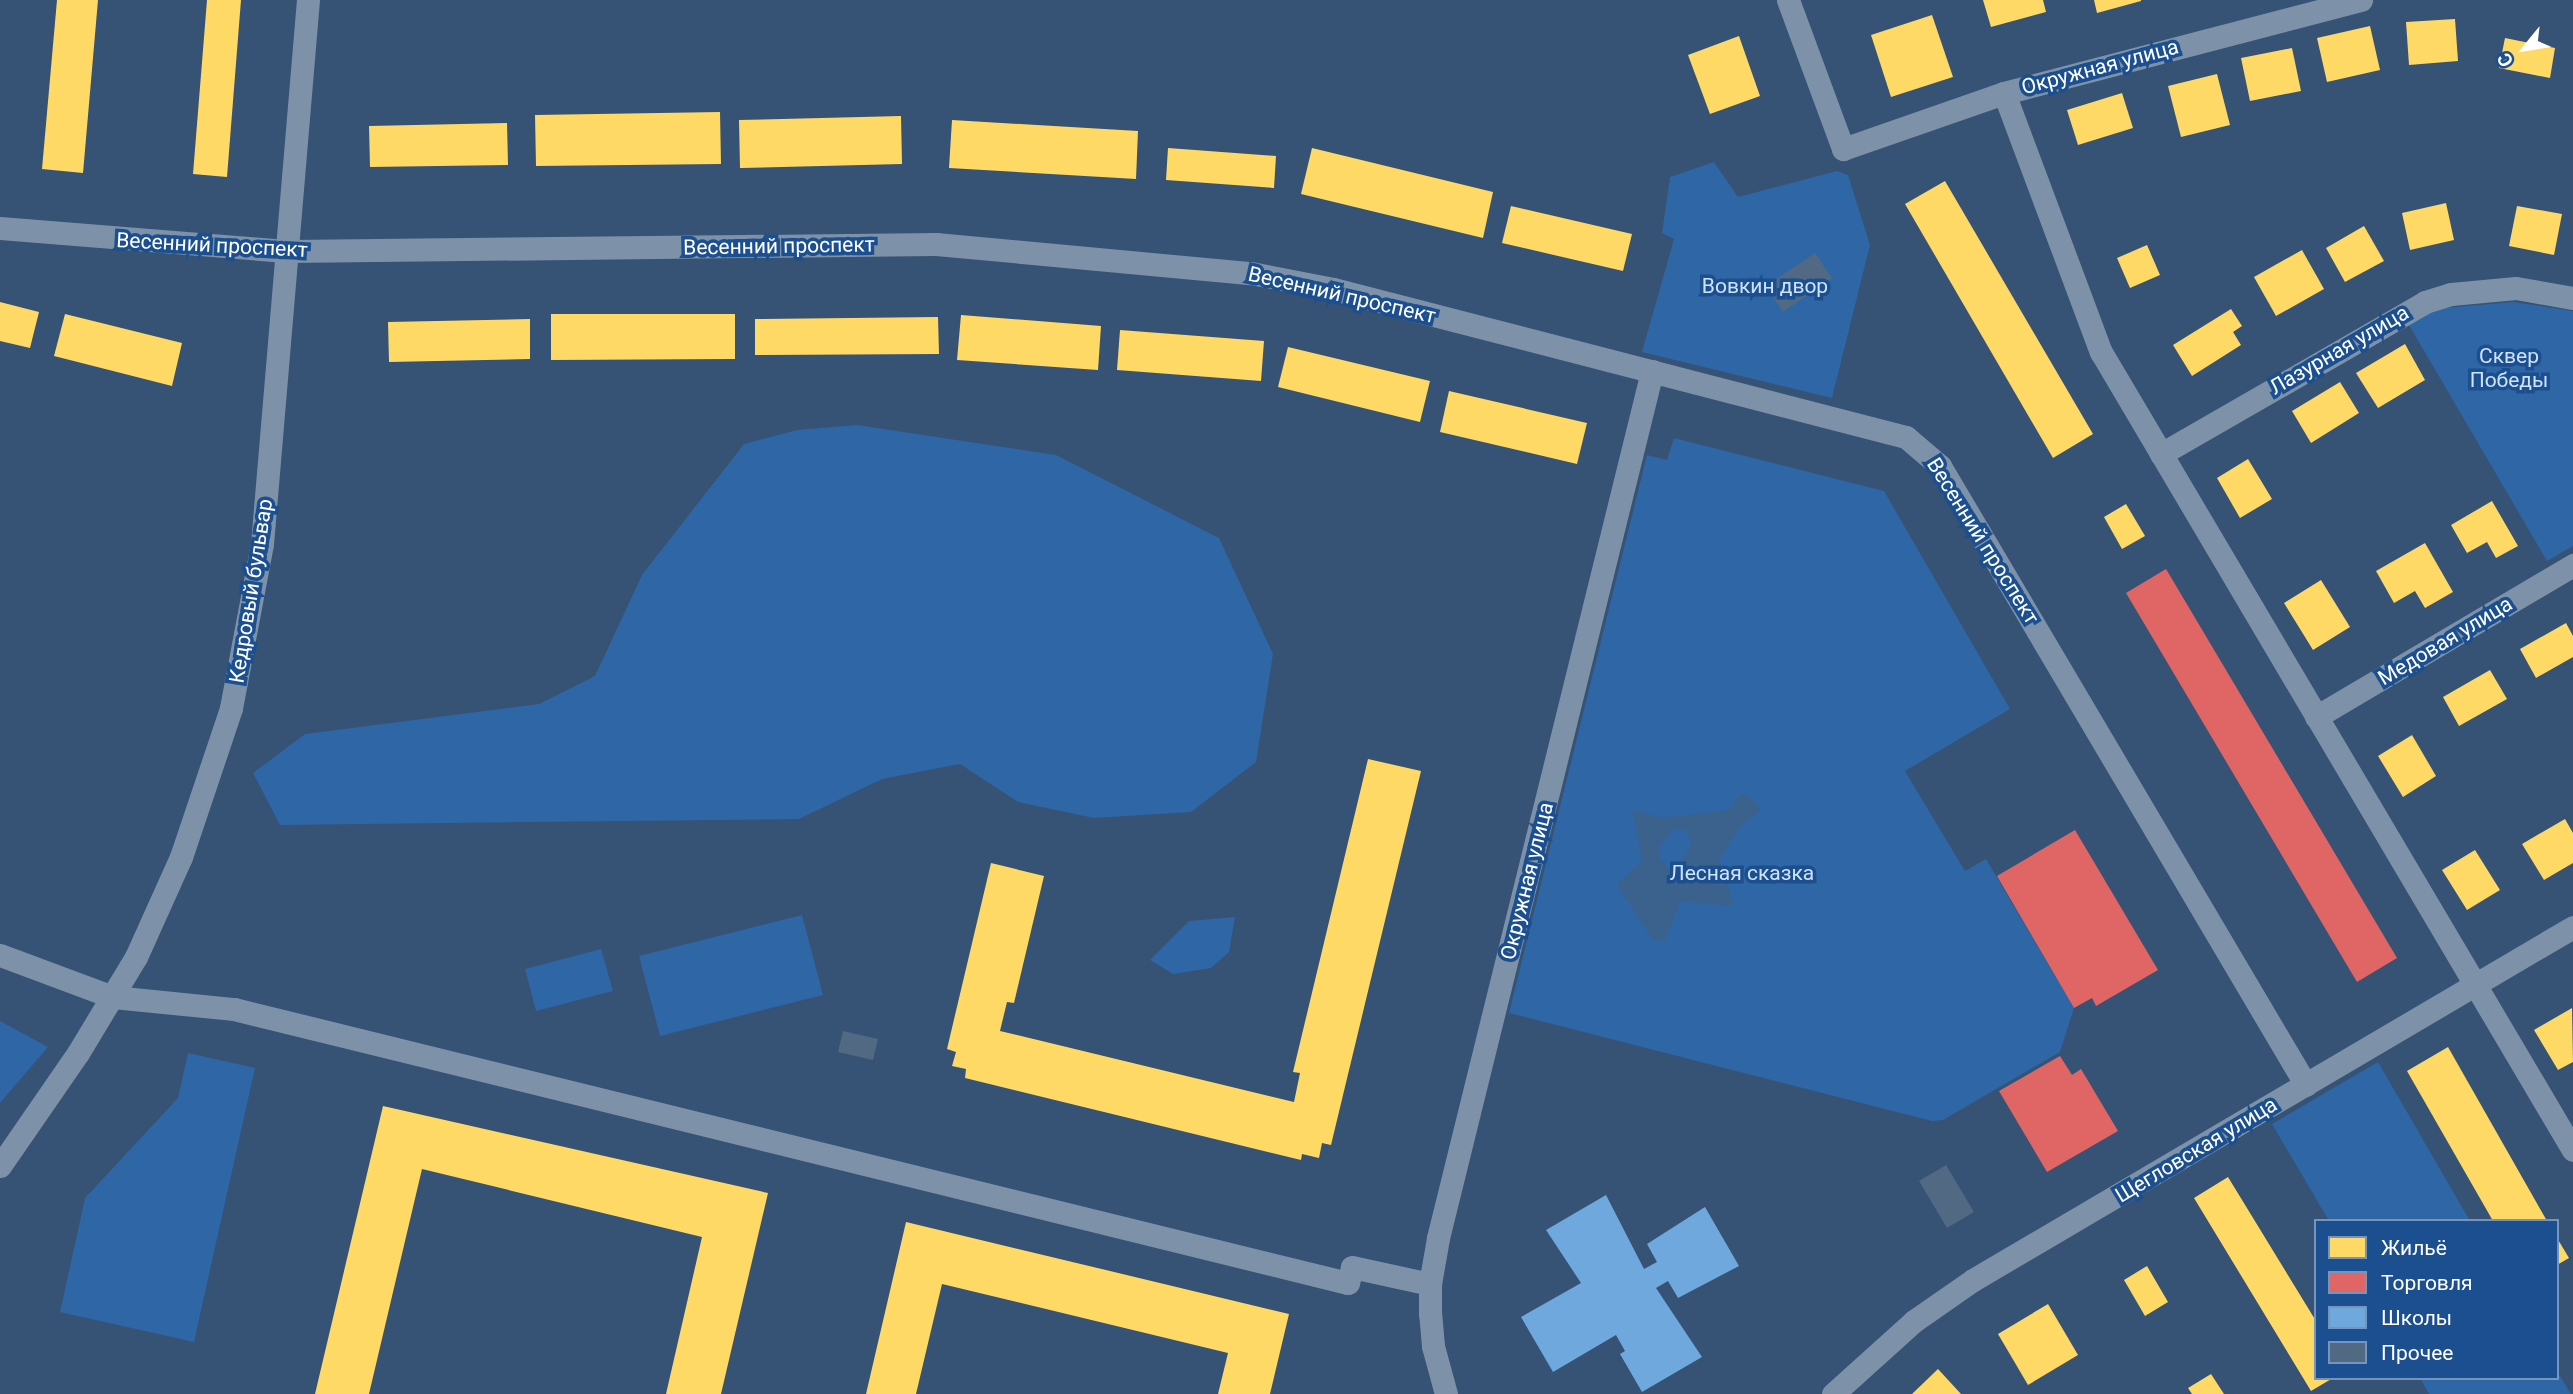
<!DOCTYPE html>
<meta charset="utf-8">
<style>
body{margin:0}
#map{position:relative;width:2573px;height:1394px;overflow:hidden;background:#365274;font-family:Roboto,sans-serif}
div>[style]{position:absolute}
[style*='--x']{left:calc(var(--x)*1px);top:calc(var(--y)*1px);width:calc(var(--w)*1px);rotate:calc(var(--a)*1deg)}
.green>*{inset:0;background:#2f66a5}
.water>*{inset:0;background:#3b618d}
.homes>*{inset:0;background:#ffd966}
.shops>*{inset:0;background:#e06666}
.schools>*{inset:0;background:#6fa8dc}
.building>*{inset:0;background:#526984}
.minor>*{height:23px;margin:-11.5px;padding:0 11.5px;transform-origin:11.5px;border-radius:11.5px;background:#7d92a8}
span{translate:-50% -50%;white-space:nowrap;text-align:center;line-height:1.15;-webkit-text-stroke:7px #1b4f8f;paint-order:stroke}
.street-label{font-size:21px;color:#fff}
.park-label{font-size:21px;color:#cfe3fa}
.legend{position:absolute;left:2314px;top:1219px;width:245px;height:161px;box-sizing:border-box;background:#1b4f8f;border:2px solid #7695bc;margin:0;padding:9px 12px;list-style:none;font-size:21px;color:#fff}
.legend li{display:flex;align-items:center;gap:14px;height:35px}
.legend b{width:35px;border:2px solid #7695bc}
.north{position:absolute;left:2489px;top:14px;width:70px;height:70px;-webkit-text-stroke:5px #1b4f8f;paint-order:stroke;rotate:240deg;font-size:19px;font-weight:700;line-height:28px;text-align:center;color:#fff}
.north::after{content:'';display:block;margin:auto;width:24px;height:32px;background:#fff;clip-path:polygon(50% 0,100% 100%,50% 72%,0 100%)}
</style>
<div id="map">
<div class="green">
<div style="clip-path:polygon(1714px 162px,1738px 197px,1837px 171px,1848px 175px,1870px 245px,1832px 398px,1642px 352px,1674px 239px,1662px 233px,1670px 177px)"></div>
<div style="clip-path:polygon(2513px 302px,2573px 311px,2573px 546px,2547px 561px,2406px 320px,2433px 309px)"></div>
<div style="clip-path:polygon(857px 425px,1056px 455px,1219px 538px,1273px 654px,1256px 762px,1191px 812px,1094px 818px,1018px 802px,960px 764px,882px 779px,799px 819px,280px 825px,253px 773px,305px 734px,539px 704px,595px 676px,642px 575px,744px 444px,797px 430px)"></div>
<div style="clip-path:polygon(1674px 438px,1884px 491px,2010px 709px,1905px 771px,1965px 871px,1986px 859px,2074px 1008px,2060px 1052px,1943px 1120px,1932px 1121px,1509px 1013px,1647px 455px,1667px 460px)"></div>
<div style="clip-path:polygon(802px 915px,823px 995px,660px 1036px,639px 956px)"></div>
<div style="clip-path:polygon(1235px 917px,1229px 952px,1211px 968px,1173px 974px,1150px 960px,1189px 921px)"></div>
<div style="clip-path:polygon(601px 949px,613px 991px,536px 1011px,525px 969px)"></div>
<div style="clip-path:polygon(0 1021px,48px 1047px,0 1103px)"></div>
<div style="clip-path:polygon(188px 1053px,255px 1068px,194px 1342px,60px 1312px,85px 1198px,178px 1098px)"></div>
<div style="clip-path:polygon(2378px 1062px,2470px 1221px,2329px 1221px,2272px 1124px)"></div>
<div style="clip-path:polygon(2557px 1371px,2571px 1394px,2429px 1394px,2420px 1378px,2557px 1378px)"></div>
</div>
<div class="water">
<div style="clip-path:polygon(evenodd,1740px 794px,1748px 795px,1761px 810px,1741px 826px,1719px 859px,1733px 902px,1730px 906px,1680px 901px,1665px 941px,1652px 939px,1617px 884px,1642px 861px,1632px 809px,1662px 818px,1729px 810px,1740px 794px,1674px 830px,1685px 830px,1692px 841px,1684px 858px,1669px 869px,1660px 859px,1659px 846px,1674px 830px)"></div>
</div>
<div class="homes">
<div style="clip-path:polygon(57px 0,98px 0,83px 173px,42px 169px)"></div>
<div style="clip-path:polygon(207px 0,241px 0,227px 177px,193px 174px)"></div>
<div style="clip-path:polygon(1983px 0,2043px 0,2046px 12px,1991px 27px)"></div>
<div style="clip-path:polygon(2094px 0,2141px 0,2141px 1px,2097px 13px)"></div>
<div style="clip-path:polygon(1932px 15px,1953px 77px,1891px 97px,1871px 35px)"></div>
<div style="clip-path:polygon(2455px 19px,2458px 61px,2409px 65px,2406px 22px)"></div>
<div style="clip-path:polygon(2370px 26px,2380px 70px,2327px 82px,2317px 38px)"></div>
<div style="clip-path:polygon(1739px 36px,1760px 96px,1710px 114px,1688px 55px)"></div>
<div style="clip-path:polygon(2505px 38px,2555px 48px,2550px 78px,2499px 68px)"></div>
<div style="clip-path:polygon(2292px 48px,2301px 91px,2250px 101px,2241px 58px)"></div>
<div style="clip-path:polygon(2217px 74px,2230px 125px,2181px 137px,2168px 86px)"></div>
<div style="clip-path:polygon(2122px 93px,2133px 128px,2078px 145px,2067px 110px)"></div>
<div style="clip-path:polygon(720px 112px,721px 164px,536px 166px,535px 115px)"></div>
<div style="clip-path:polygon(901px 116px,902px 164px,740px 168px,739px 120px)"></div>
<div style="clip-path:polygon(952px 120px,1138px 131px,1136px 179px,949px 168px)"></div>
<div style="clip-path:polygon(507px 123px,508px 165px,370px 167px,369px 126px)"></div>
<div style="clip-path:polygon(1168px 148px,1276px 156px,1274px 188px,1166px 180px)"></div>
<div style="clip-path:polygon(1312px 148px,1493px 192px,1483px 238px,1301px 194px)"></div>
<div style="clip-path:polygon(1945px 181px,2093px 434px,2053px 458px,1905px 204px)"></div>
<div style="clip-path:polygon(2446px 203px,2454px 240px,2410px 250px,2402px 213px)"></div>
<div style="clip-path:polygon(1511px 206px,1632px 234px,1623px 271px,1502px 243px)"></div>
<div style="clip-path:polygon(2517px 206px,2562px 214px,2554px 255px,2509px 246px)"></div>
<div style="clip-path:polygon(2364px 226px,2384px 261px,2345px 282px,2326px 248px)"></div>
<div style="clip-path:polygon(2147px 245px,2160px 275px,2130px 288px,2117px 258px)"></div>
<div style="clip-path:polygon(2302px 250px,2324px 289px,2276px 316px,2254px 277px)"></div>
<div style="clip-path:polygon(0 302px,39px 312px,30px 348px,0 341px)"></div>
<div style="clip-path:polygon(2231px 309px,2242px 326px,2233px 332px,2241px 345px,2192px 376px,2173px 345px)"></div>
<div style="clip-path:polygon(65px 314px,182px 343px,172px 386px,54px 356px)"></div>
<div style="clip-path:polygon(551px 314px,735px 314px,735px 359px,551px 360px)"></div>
<div style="clip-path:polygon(961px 315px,1101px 326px,1098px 370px,957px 360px)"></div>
<div style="clip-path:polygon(938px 317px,939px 354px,755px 355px,755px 319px)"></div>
<div style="clip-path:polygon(530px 319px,530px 359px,389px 362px,388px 322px)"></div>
<div style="clip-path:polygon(1120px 330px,1264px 341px,1261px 381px,1117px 370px)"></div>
<div style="clip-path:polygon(2405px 344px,2425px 380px,2378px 408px,2356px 373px)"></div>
<div style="clip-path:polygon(1288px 347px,1430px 381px,1420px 422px,1278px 387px)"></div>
<div style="clip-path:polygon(2340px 382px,2359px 413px,2311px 443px,2292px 411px)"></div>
<div style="clip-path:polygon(1449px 391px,1587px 423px,1577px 464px,1440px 432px)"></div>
<div style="clip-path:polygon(2248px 459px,2272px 499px,2240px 518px,2217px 478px)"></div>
<div style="clip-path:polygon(2492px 501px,2518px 546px,2496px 558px,2487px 542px,2467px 553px,2451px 525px)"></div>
<div style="clip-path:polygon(2126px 504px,2145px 536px,2122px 549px,2104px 517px)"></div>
<div style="clip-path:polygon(2425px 543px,2453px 592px,2425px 608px,2415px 591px,2394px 603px,2376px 571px)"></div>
<div style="clip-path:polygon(2321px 580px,2350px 627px,2313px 650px,2284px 603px)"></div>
<div style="clip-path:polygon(2566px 623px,2573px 636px,2573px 657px,2536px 678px,2520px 649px)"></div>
<div style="clip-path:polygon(2490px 670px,2507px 699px,2459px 726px,2443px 697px)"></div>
<div style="clip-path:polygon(2412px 735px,2436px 776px,2403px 797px,2378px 756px)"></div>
<div style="clip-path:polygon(1368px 759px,1421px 771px,1331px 1145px,1322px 1143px,1319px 1158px,1302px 1154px,1301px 1160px,965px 1078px,966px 1069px,952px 1066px,956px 1052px,947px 1049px,991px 863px,1044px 876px,1014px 1003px,1007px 1002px,1000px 1031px,1294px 1102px,1300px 1073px,1293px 1072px)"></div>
<div style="clip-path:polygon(2565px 819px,2573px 833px,2573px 863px,2544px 880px,2522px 844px)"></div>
<div style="clip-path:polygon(2475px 850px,2500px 890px,2467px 910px,2442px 870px)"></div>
<div style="clip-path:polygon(2572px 1008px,2573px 1062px,2558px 1070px,2534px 1030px)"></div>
<div style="clip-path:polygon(2448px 1047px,2547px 1221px,2493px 1221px,2407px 1071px)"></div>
<div style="clip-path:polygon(383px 1106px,768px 1193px,721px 1394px,666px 1394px,702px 1237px,422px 1169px,369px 1394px,315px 1394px)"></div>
<div style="clip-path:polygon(2228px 1177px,2316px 1321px,2316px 1378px,2333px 1378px,2311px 1391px,2194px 1198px)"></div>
<div style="clip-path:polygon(906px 1222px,1289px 1314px,1270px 1394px,1218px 1394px,1228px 1353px,942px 1284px,916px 1394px,866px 1394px)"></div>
<div style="clip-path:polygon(2557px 1238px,2569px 1258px,2557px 1265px)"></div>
<div style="clip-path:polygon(2147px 1266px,2168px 1302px,2145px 1316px,2124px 1280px)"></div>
<div style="clip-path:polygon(2048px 1304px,2078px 1355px,2028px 1385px,1998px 1334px)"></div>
<div style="clip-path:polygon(1938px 1369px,1961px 1394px,1912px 1394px)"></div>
<div style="clip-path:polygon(2211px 1374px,2224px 1394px,2192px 1394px,2188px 1388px)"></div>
</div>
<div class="shops">
<div style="clip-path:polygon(2166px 569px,2397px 958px,2357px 982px,2126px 593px)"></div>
<div style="clip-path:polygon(2075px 830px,2158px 970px,2096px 1006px,2092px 998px,2074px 1008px,1997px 876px)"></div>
<div style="clip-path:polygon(2060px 1056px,2072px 1075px,2081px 1069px,2118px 1131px,2047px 1172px,1999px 1091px)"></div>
</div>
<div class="schools">
<div style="clip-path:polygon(1606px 1195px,1644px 1269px,1657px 1262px,1647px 1244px,1705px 1207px,1739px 1266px,1678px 1298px,1668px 1281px,1656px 1288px,1702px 1357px,1642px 1392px,1620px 1354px,1625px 1351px,1616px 1335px,1553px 1372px,1521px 1317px,1581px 1283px,1546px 1230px)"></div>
</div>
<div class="building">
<div style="clip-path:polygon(1815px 253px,1832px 278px,1783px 312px,1766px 286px)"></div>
<div style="clip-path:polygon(843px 1031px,878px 1039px,873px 1060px,838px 1052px)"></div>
<div style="clip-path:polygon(1946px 1165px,1974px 1212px,1947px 1228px,1919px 1181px)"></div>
</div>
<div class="minor">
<div style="--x:1788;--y:0;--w:159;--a:69.7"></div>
<div style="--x:1843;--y:149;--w:170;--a:-19.2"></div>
<div style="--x:2004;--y:93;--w:369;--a:-14.6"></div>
<div style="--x:2004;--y:93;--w:277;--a:69.5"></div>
<div style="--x:2101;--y:352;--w:927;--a:59.4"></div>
<div style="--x:0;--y:228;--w:289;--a:4.6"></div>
<div style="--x:288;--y:251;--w:648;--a:-0.62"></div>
<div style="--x:936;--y:244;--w:316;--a:5.3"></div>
<div style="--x:1251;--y:273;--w:84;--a:11"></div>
<div style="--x:1333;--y:289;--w:592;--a:14.48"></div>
<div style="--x:1906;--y:437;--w:45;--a:40.5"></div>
<div style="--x:1940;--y:466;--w:719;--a:59.41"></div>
<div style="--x:2161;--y:454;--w:305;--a:-29.9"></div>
<div style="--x:2425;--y:302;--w:27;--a:-17"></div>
<div style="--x:2451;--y:294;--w:65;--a:-5.3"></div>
<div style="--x:2516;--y:288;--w:58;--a:10"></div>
<div style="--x:2316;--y:717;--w:299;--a:-30.6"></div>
<div style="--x:0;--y:955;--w:121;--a:20.4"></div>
<div style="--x:113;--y:997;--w:122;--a:5.7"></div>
<div style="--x:234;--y:1009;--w:1147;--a:13.82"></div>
<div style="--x:1348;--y:1283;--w:16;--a:-76"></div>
<div style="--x:1352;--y:1267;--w:80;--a:12.3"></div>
<div style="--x:0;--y:1166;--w:137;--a:-55.4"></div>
<div style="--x:78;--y:1053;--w:112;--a:-58.9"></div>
<div style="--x:136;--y:957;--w:110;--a:-65.8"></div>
<div style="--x:181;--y:857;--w:157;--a:-71.4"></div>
<div style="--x:231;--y:708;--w:167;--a:-79.3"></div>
<div style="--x:262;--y:544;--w:546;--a:-85.17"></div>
<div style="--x:1446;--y:1394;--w:50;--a:-105.2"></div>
<div style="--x:1433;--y:1346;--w:32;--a:-95"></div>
<div style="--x:1430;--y:1314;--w:30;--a:-90"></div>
<div style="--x:1430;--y:1284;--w:47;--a:-80.1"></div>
<div style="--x:1438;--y:1238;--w:893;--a:-76.13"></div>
<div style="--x:1833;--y:1394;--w:109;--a:-42"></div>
<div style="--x:1914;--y:1321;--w:72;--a:-34.8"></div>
<div style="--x:1973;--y:1280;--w:696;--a:-30.47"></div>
</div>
<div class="street-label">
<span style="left:2100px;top:67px;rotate:-15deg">Окружная улица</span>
<span style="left:212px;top:245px;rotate:3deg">Весенний проспект</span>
<span style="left:779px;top:246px;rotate:-1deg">Весенний проспект</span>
<span style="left:1342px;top:295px;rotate:13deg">Весенний проспект</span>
<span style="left:2339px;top:350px;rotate:-30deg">Лазурная улица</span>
<span style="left:1983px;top:541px;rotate:58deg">Весенний проспект</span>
<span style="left:251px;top:591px;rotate:-81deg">Кедровый бульвар</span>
<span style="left:2445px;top:641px;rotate:-31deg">Медовая улица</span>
<span style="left:1527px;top:881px;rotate:-76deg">Окружная улица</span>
<span style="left:2196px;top:1150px;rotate:-31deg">Щегловская улица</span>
</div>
<div class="park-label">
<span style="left:1765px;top:286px">Вовкин двор</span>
<span style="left:2509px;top:368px">Сквер<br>Победы</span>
<span style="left:1742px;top:873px">Лесная сказка</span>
</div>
<ul class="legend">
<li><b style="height:19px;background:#ffd966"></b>Жильё</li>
<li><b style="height:19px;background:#e06666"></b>Торговля</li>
<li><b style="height:19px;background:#6fa8dc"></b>Школы</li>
<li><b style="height:19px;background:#526984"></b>Прочее</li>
</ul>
<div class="north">С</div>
</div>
